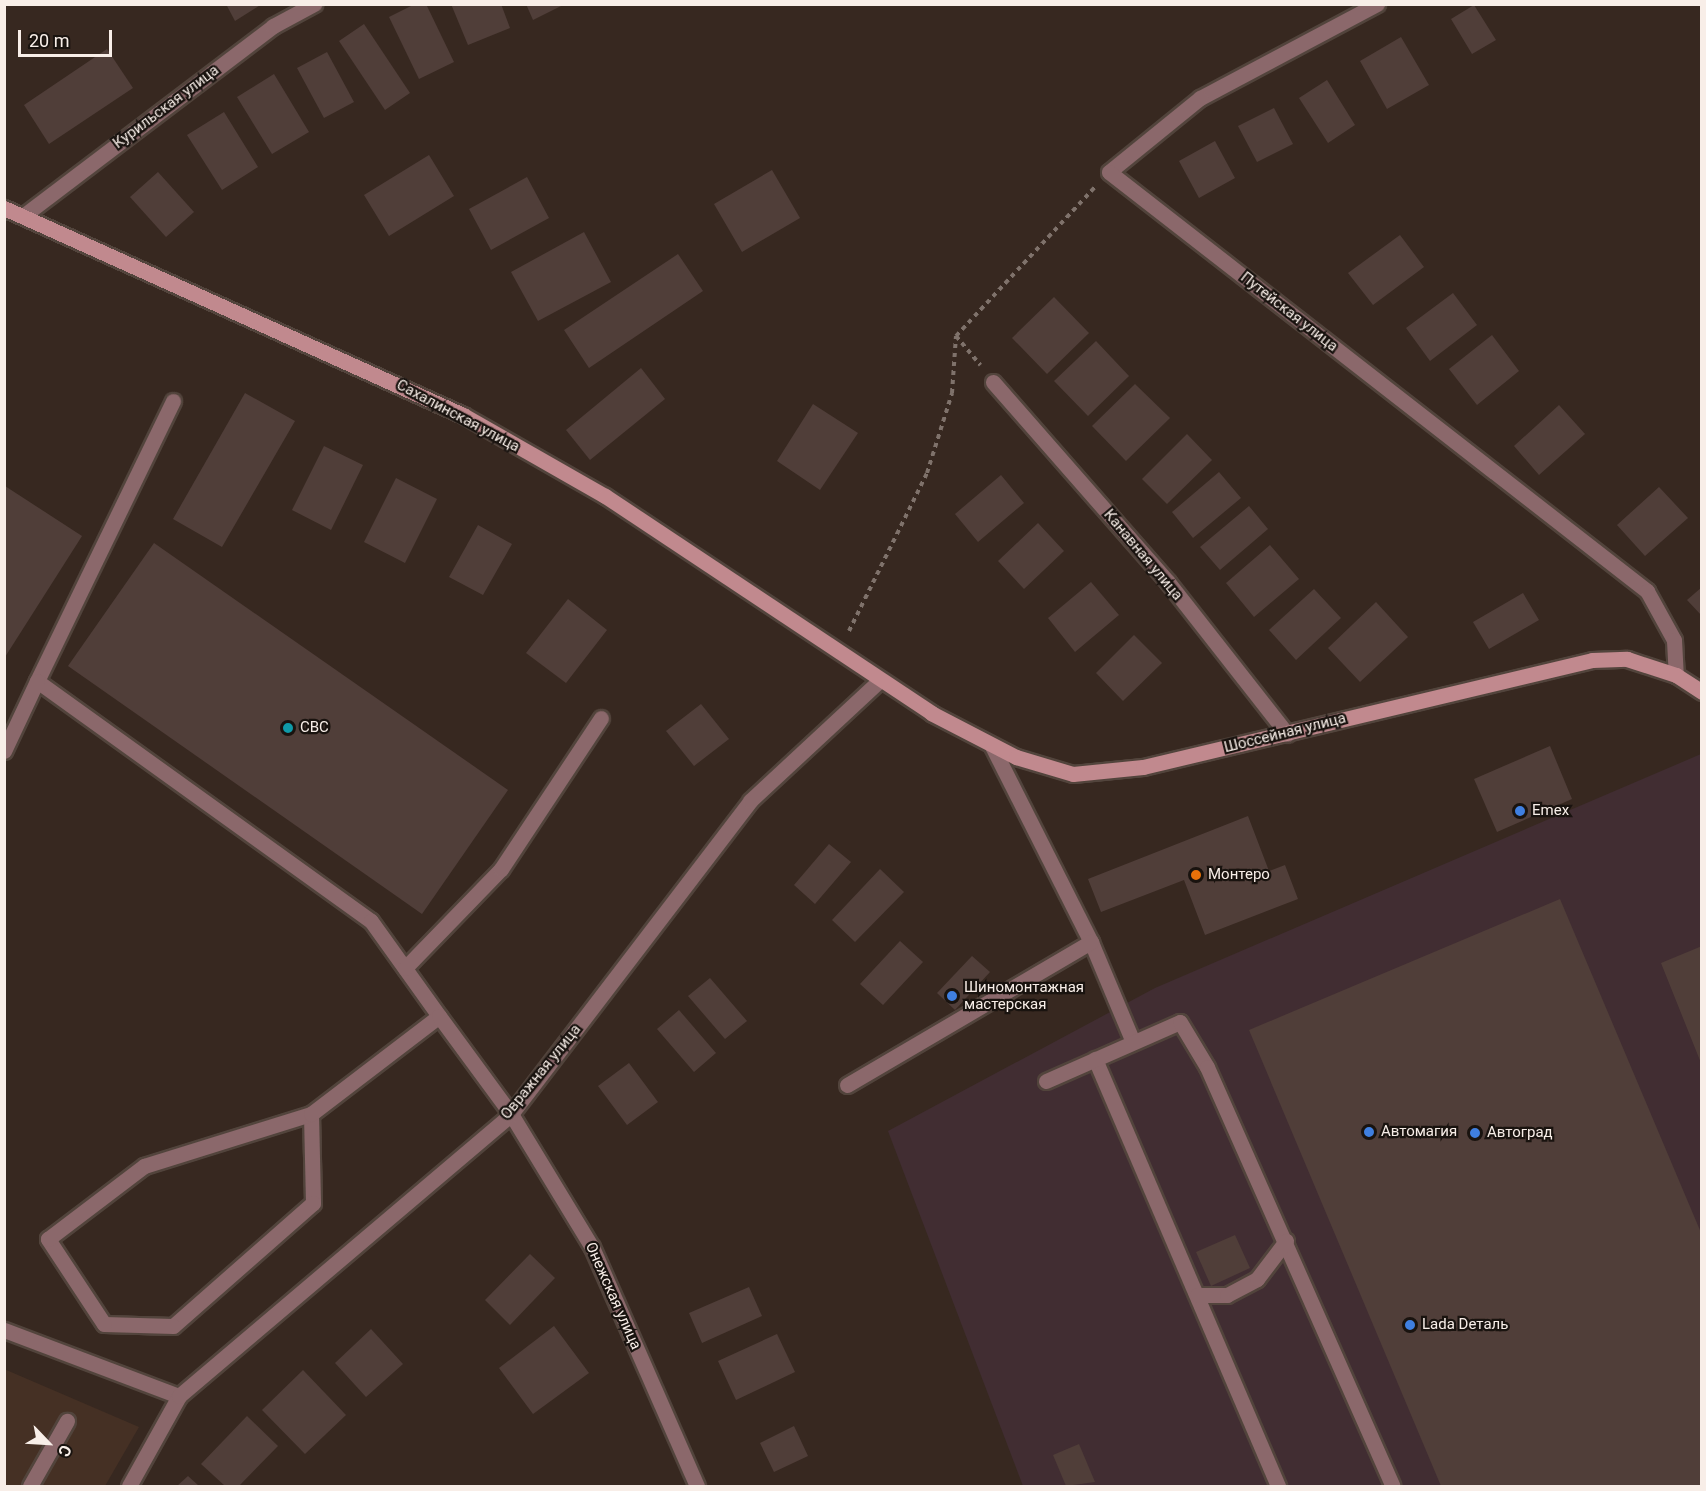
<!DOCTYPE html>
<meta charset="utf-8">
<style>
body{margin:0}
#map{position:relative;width:1706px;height:1491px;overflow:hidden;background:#372820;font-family:Roboto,sans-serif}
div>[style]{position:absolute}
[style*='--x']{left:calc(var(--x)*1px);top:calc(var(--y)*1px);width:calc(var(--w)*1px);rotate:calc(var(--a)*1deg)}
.commercial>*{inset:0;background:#412d32}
.built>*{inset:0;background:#453024}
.building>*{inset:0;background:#503e39}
.path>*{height:4px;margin-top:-2px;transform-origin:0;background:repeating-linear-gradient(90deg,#7f726b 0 4.5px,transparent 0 9px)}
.roads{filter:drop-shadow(2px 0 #52443c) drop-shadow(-2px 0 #52443c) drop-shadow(0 2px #52443c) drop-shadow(0 -2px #52443c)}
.lane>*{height:15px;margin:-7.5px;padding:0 7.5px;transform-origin:7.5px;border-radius:7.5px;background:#8b686b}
.street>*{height:15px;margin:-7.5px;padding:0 7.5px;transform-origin:7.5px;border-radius:7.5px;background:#8b686b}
.secondary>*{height:15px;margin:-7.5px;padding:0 7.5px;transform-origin:7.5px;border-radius:7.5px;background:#c1898e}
.dots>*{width:16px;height:16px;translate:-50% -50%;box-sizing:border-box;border:3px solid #19130f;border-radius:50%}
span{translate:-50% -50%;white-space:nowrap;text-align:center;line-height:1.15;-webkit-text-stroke:4.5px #19130f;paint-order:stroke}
.street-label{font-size:15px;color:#f8eee8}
.poi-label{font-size:15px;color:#f8eee8}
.left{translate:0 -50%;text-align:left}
.frame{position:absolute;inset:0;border:6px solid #f8eee8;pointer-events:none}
.north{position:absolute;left:18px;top:1413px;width:60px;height:60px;-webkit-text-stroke:4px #19130f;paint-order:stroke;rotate:115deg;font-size:16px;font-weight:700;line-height:24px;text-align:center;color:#f8eee8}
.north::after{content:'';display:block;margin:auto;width:21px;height:27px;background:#f8eee8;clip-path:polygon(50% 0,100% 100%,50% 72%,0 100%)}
.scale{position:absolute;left:18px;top:30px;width:94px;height:27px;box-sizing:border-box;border:3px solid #f8eee8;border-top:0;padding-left:8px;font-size:18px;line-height:21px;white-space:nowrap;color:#f8eee8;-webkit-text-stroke:4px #19130f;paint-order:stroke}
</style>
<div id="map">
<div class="commercial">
<div style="clip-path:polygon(1701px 754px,1701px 1486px,1023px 1486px,888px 1131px,1155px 988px)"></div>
</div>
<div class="built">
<div style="clip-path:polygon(4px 1369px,139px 1427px,105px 1486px,5px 1486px)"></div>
</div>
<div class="building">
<div style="clip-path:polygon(226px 4px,262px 4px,235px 21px)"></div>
<div style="clip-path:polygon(415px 4px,426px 4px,454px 62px,419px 79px,389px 17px)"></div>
<div style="clip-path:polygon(451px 4px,501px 4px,510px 28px,468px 45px)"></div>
<div style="clip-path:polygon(526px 4px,565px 4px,533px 20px)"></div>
<div style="clip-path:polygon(1474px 5px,1496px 40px,1472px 54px,1451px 19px)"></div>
<div style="clip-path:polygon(364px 24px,410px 93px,385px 110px,339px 41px)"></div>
<div style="clip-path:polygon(1401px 37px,1429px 85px,1387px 109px,1360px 61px)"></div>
<div style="clip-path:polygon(107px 49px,133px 88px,49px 144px,24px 105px)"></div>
<div style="clip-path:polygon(327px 52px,354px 102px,324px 118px,297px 68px)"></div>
<div style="clip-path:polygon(274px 74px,309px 132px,272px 154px,237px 97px)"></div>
<div style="clip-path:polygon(1327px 80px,1355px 125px,1328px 143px,1299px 98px)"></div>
<div style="clip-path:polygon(1274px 108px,1293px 144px,1257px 162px,1238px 126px)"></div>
<div style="clip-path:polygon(224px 112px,258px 167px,222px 190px,187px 135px)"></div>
<div style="clip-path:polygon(1215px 141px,1235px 178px,1199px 198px,1179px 161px)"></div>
<div style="clip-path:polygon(429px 155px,454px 196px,389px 236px,364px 195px)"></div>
<div style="clip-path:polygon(772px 170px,800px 218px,742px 252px,714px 204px)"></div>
<div style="clip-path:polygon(158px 172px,194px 212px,166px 237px,130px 197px)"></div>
<div style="clip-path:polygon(527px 177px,549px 218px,491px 250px,469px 209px)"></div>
<div style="clip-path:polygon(584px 232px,611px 282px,538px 321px,511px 272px)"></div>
<div style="clip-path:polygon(1400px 235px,1424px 267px,1373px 305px,1348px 273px)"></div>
<div style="clip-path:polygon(678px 254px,703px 291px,589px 368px,564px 330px)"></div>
<div style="clip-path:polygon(1453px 293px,1477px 325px,1430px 361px,1406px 328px)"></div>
<div style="clip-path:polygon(1054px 297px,1089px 333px,1047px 374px,1012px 338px)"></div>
<div style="clip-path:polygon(1492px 335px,1519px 371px,1477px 405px,1449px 369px)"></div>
<div style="clip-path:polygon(1096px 341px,1129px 376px,1088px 416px,1054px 381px)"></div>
<div style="clip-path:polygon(641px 368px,665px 399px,590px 460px,566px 430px)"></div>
<div style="clip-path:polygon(1135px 384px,1170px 418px,1126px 461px,1092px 426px)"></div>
<div style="clip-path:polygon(245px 393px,295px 421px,222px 547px,173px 519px)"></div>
<div style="clip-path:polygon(813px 404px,858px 433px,820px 490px,777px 461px)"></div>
<div style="clip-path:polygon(1559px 405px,1585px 434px,1539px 475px,1514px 446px)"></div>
<div style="clip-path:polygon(1187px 434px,1212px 460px,1167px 504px,1142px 479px)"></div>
<div style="clip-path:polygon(324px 446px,363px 465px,331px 530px,292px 510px)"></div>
<div style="clip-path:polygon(1219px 472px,1241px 498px,1193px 538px,1172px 512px)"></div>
<div style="clip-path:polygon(1001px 475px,1024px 503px,978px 542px,955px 514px)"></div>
<div style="clip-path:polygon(396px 478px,437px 499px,405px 563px,364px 542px)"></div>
<div style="clip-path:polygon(5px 486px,82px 536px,5px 657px)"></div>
<div style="clip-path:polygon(1659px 487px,1688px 518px,1645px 556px,1617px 525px)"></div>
<div style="clip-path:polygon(1249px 506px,1268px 529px,1220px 570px,1200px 547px)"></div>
<div style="clip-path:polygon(1038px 523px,1064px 551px,1024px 589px,998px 561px)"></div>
<div style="clip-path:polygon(478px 525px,512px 544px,483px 595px,449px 577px)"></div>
<div style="clip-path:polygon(154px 543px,508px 790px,422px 914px,68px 666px)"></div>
<div style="clip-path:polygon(1270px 545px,1299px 579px,1254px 617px,1226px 583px)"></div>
<div style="clip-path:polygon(1091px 582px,1119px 615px,1075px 652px,1048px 618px)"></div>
<div style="clip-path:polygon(1702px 587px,1702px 616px,1687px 600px)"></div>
<div style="clip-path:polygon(1314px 589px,1341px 618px,1296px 660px,1269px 630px)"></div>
<div style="clip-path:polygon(1523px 593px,1539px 620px,1489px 649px,1473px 622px)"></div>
<div style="clip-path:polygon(568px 599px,607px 630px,566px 683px,526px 653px)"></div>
<div style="clip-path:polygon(1376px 602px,1408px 637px,1360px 682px,1328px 648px)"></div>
<div style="clip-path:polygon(1134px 635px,1162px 663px,1123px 701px,1096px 673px)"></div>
<div style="clip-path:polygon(701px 704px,729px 739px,694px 766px,666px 731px)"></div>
<div style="clip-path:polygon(1550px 746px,1572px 799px,1497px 832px,1474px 779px)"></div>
<div style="clip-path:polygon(1248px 816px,1269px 871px,1285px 865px,1298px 899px,1205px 935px,1184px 880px,1101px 912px,1088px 879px)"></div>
<div style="clip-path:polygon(829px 844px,851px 862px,815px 904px,794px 885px)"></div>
<div style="clip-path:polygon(880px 869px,904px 892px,855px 942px,832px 920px)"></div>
<div style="clip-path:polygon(1560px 899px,1702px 1235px,1702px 1486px,1441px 1486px,1249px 1030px)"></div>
<div style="clip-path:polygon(900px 941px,923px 962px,883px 1005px,860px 984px)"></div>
<div style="clip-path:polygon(1702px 946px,1702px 1063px,1701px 1063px,1661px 963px)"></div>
<div style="clip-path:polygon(972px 956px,990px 972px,955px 1010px,937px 993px)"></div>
<div style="clip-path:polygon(710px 978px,747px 1021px,725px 1039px,688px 996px)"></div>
<div style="clip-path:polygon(679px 1010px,716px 1053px,694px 1072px,657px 1029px)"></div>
<div style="clip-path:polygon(629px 1063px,658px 1102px,627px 1125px,598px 1086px)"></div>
<div style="clip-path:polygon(1235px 1235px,1250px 1268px,1211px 1286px,1196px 1252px)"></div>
<div style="clip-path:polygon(530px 1254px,555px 1278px,510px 1325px,485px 1300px)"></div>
<div style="clip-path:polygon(749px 1287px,762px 1316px,702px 1343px,689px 1313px)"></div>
<div style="clip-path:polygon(554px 1326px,589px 1373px,533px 1414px,499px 1368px)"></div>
<div style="clip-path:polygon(371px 1329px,403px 1364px,366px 1397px,335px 1363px)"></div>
<div style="clip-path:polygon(777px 1334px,795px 1372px,736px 1400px,718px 1361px)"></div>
<div style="clip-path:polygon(303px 1370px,346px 1415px,305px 1454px,262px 1410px)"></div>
<div style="clip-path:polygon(247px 1416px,278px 1446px,239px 1486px,225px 1486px,201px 1464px)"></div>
<div style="clip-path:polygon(794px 1426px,808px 1456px,774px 1472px,760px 1443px)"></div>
<div style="clip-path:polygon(1079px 1444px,1095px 1482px,1066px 1486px,1053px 1455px)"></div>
<div style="clip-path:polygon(188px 1476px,199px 1486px,177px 1486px)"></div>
</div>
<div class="path">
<div style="--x:956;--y:336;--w:204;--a:-47"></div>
<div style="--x:849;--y:631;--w:176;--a:-63.7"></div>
<div style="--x:927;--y:473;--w:84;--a:-72.6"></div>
<div style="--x:952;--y:393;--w:57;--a:-86"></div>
<div style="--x:956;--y:336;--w:38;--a:50"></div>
</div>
<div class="roads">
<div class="lane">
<div style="--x:173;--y:401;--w:311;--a:115.9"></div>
<div style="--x:37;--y:681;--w:411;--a:35.7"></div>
<div style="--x:371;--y:921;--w:117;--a:54.4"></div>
<div style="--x:992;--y:746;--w:220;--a:63.2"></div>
<div style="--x:1091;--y:942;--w:108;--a:67.2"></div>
<div style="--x:4;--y:751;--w:77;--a:-64.8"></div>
<div style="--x:405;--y:968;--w:138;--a:-45.9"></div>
<div style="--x:501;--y:869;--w:181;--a:-56.5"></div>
<div style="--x:1095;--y:1059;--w:465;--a:66.8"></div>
<div style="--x:1046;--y:1081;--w:146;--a:-23.8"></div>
<div style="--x:1180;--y:1022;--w:52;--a:59"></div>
<div style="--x:1207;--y:1067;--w:458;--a:66.1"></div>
<div style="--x:847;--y:1085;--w:283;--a:-30.4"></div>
<div style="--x:311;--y:1114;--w:89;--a:88.7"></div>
<div style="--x:313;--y:1203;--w:186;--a:138.7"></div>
<div style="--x:173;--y:1326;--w:69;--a:-178.3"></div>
<div style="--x:104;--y:1324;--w:102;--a:-123.4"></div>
<div style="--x:48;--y:1239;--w:121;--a:-37.2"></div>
<div style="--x:144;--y:1166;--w:175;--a:-17.3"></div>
<div style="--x:311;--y:1114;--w:161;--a:-37.4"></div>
<div style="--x:439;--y:1016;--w:122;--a:53.7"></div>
<div style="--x:1197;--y:1295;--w:30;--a:0"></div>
<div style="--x:1227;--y:1295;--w:34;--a:-28"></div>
<div style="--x:1257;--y:1279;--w:48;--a:-52.7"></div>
<div style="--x:4;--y:1330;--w:187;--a:20.7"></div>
<div style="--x:30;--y:1486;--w:75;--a:-60.4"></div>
</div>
<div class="street">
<div style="--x:1377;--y:4;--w:200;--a:152"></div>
<div style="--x:1200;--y:98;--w:117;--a:140.9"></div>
<div style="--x:1109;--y:172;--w:682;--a:37.91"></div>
<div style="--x:1647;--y:591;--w:56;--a:61.1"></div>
<div style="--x:1674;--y:640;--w:35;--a:87"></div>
<div style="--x:23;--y:216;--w:314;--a:-37.2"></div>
<div style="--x:273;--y:26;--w:47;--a:-28.2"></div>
<div style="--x:993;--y:382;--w:266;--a:48.8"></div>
<div style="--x:1168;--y:582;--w:193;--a:51.9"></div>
<div style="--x:511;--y:1114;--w:156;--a:58.7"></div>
<div style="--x:592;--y:1247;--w:261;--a:66.3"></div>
<div style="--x:129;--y:1486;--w:103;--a:-60.9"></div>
<div style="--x:179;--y:1396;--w:436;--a:-40.3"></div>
<div style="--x:511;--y:1114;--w:394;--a:-52.6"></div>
<div style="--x:750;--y:801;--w:176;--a:-42.9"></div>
</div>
<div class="secondary">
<div style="--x:4;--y:208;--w:504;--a:24.27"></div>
<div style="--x:463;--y:415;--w:163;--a:29.7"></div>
<div style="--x:605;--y:496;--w:392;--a:33.6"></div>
<div style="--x:931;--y:713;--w:96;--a:27.4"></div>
<div style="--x:1016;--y:757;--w:59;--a:16.6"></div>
<div style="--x:1073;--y:774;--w:70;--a:-5.7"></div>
<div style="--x:1143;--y:767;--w:462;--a:-13.4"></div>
<div style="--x:1592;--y:660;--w:35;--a:-2"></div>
<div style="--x:1627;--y:659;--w:52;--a:18.1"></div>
<div style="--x:1676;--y:675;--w:31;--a:33"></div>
</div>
</div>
<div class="dots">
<div style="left:288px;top:728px;background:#0f9aa8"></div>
<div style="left:1520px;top:811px;background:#3f7fe0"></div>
<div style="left:1196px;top:875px;background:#e8710a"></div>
<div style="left:952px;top:996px;background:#3f7fe0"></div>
<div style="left:1369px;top:1132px;background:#3f7fe0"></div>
<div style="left:1475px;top:1133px;background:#3f7fe0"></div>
<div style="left:1410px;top:1325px;background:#3f7fe0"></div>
</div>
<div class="street-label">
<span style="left:166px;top:107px;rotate:-37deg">Курильская улица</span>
<span style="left:1289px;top:312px;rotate:38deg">Путейская улица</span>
<span style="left:458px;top:416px;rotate:28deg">Сахалинская улица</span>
<span style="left:1143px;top:555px;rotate:50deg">Канавная улица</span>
<span style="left:1285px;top:733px;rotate:-14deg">Шоссейная улица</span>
<span style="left:541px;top:1072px;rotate:-51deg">Овражная улица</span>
<span style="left:613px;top:1296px;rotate:66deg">Онежская улица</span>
</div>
<div class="poi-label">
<span class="left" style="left:300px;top:728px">СВС</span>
<span class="left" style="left:1532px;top:811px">Emex</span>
<span class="left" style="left:1208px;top:875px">Монтеро</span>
<span class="left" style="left:964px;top:996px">Шиномонтажная<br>мастерская</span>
<span class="left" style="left:1381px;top:1132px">Автомагия</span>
<span class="left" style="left:1487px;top:1133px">Автоград</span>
<span class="left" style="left:1422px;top:1325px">Lada Dеталь</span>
</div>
<div class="frame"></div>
<div class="north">С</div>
<div class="scale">20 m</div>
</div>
